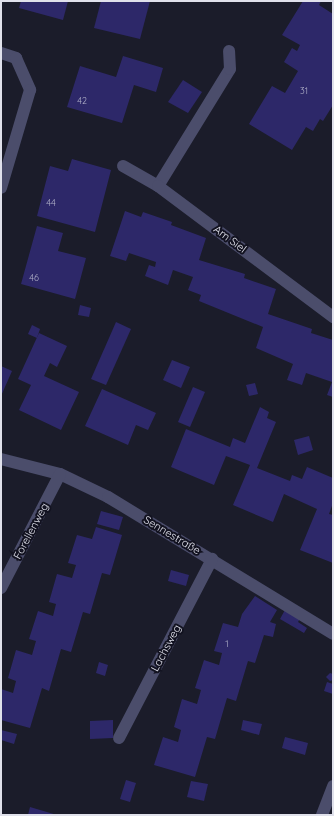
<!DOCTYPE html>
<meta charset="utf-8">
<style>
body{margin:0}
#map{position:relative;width:334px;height:816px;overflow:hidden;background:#1b1c2a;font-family:Quicksand,sans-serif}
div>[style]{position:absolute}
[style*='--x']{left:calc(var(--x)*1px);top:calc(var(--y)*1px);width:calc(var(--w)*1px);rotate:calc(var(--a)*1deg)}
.building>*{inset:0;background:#2d2869}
.service>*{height:12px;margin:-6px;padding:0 6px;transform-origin:6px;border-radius:6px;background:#4b4d6b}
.minor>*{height:12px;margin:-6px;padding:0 6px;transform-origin:6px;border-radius:6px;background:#4b4d6b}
span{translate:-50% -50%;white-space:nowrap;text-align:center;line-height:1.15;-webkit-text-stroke:4px #121220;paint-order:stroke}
.number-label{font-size:9px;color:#b3b3ca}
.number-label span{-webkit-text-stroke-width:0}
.street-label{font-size:11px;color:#e0e1eb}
.frame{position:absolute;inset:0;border:2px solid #e0e1eb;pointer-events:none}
</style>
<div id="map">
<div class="building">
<div style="clip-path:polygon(21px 1px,68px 1px,63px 20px,19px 8px)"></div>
<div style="clip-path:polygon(101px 1px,150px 1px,140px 39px,94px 28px)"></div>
<div style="clip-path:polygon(303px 1px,321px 1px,319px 5px,333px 14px,333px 105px,323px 121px,320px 119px,313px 131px,306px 127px,292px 150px,249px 124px,272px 86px,285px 93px,298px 71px,284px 62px,292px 48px,297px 51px,300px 45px,282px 35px)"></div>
<div style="clip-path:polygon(123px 56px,163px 68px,156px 92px,134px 85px,122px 123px,67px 107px,80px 66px,116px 77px)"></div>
<div style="clip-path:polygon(183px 80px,202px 92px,188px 113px,168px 102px)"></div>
<div style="clip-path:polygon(72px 159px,111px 170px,95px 232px,37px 216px,50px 166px,68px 171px)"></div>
<div style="clip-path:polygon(125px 211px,141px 217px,143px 212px,172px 222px,171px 225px,206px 238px,199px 260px,245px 274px,244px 278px,276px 289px,268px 314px,312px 329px,311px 333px,333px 340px,333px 397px,327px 395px,332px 382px,306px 373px,302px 385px,287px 380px,293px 364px,256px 348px,263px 327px,199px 301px,201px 295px,188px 290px,193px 277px,173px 270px,168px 285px,145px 276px,149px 265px,155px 267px,156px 262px,129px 253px,126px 261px,110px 256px)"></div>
<div style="clip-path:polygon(37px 226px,63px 233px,58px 251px,86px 258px,75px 299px,21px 284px)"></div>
<div style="clip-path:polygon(80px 305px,91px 308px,89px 317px,78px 315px)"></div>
<div style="clip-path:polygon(116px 322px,131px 329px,106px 385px,91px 379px)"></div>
<div style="clip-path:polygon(32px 325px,40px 329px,37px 338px,28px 334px)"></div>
<div style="clip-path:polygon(39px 333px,67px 346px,57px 367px,50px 363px,44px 376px,79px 392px,61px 430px,19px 410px,31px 385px,18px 379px)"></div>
<div style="clip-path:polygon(172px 360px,190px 367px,181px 388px,163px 380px)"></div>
<div style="clip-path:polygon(1px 366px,12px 371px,1px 396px)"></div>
<div style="clip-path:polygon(255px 383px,258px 394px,249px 396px,246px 385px)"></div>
<div style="clip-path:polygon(193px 387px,205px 392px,190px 427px,178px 422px)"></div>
<div style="clip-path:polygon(102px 389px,156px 413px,148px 430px,136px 425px,128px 445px,85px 426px)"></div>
<div style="clip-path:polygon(260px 407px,269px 412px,267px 418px,276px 422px,257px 468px,290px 481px,292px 475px,302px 479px,307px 467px,333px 478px,333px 503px,329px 514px,333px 515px,333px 563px,300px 550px,317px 509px,284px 494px,273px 522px,233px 505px,250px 465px,226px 456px,214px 485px,171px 467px,186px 429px,230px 447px,233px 438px,245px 443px)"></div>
<div style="clip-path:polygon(309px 436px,313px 450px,298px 455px,294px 440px)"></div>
<div style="clip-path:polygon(101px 511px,123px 517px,119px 530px,97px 524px)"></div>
<div style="clip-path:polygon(96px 527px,122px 535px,110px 575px,102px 573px,90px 614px,83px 612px,71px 652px,61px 649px,49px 691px,42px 688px,30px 728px,1px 720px,1px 689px,13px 693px,16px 681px,8px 678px,16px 650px,32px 655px,36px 641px,29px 639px,38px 611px,53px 616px,56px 604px,49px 602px,57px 574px,72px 578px,76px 565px,68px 563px,77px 535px,92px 539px)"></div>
<div style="clip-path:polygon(171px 570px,189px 575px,186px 586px,168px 581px)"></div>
<div style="clip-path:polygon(255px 596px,277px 610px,270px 622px,276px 624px,273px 637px,264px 635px,255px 663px,248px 661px,236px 701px,227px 698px,215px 739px,207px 737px,195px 777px,154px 765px,163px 737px,178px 742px,181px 730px,174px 727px,182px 699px,197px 704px,201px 690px,195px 688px,204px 660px,219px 665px,222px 653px,214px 651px,223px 623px,238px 627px,242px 614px)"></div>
<div style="clip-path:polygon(286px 608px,301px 617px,298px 622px,307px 628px,304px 633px,280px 619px)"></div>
<div style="clip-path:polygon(99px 662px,108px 665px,105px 676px,96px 673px)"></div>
<div style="clip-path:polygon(330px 673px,333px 674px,333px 680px,330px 681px,326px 677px)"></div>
<div style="clip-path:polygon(327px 682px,333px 684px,333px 694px,324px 691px)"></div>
<div style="clip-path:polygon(113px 720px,113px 738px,90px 739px,90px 721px)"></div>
<div style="clip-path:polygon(243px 720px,262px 724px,259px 735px,241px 730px)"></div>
<div style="clip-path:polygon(1px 730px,17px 734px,14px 744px,1px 740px)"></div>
<div style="clip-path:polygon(285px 737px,308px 743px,305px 755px,282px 748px)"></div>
<div style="clip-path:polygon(126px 780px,136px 783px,130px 802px,120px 799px)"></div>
<div style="clip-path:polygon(191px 781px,208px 784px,204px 801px,187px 797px)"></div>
<div style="clip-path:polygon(30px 807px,57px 815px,28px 815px)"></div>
</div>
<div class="service">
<div style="--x:158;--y:186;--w:137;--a:-58.4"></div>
<div style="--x:230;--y:69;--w:18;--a:-93"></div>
</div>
<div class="minor">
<div style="--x:1;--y:53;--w:16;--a:18"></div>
<div style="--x:16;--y:58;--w:35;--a:66"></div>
<div style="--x:30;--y:90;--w:102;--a:106.5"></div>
<div style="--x:123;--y:166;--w:40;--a:29.7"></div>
<div style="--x:158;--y:186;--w:219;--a:36.8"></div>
<div style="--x:1;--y:459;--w:61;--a:14.3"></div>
<div style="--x:60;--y:474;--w:53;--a:25.6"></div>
<div style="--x:108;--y:497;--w:263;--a:31.3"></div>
<div style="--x:1;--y:588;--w:128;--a:-62.6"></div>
<div style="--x:119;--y:738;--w:202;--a:-62.5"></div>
<div style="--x:322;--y:815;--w:31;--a:-69"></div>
</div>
<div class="number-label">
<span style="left:304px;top:91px">31</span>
<span style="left:82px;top:101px">42</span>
<span style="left:51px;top:203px">44</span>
<span style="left:34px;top:278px">46</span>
<span style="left:227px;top:644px">1</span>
</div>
<div class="street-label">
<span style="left:230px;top:239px;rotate:37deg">Am Siel</span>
<span style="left:31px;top:531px;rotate:-62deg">Forellenweg</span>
<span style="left:172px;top:535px;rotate:31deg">Sennestraße</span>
<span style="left:166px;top:648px;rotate:-62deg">Lachsweg</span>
</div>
<div class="frame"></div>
</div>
